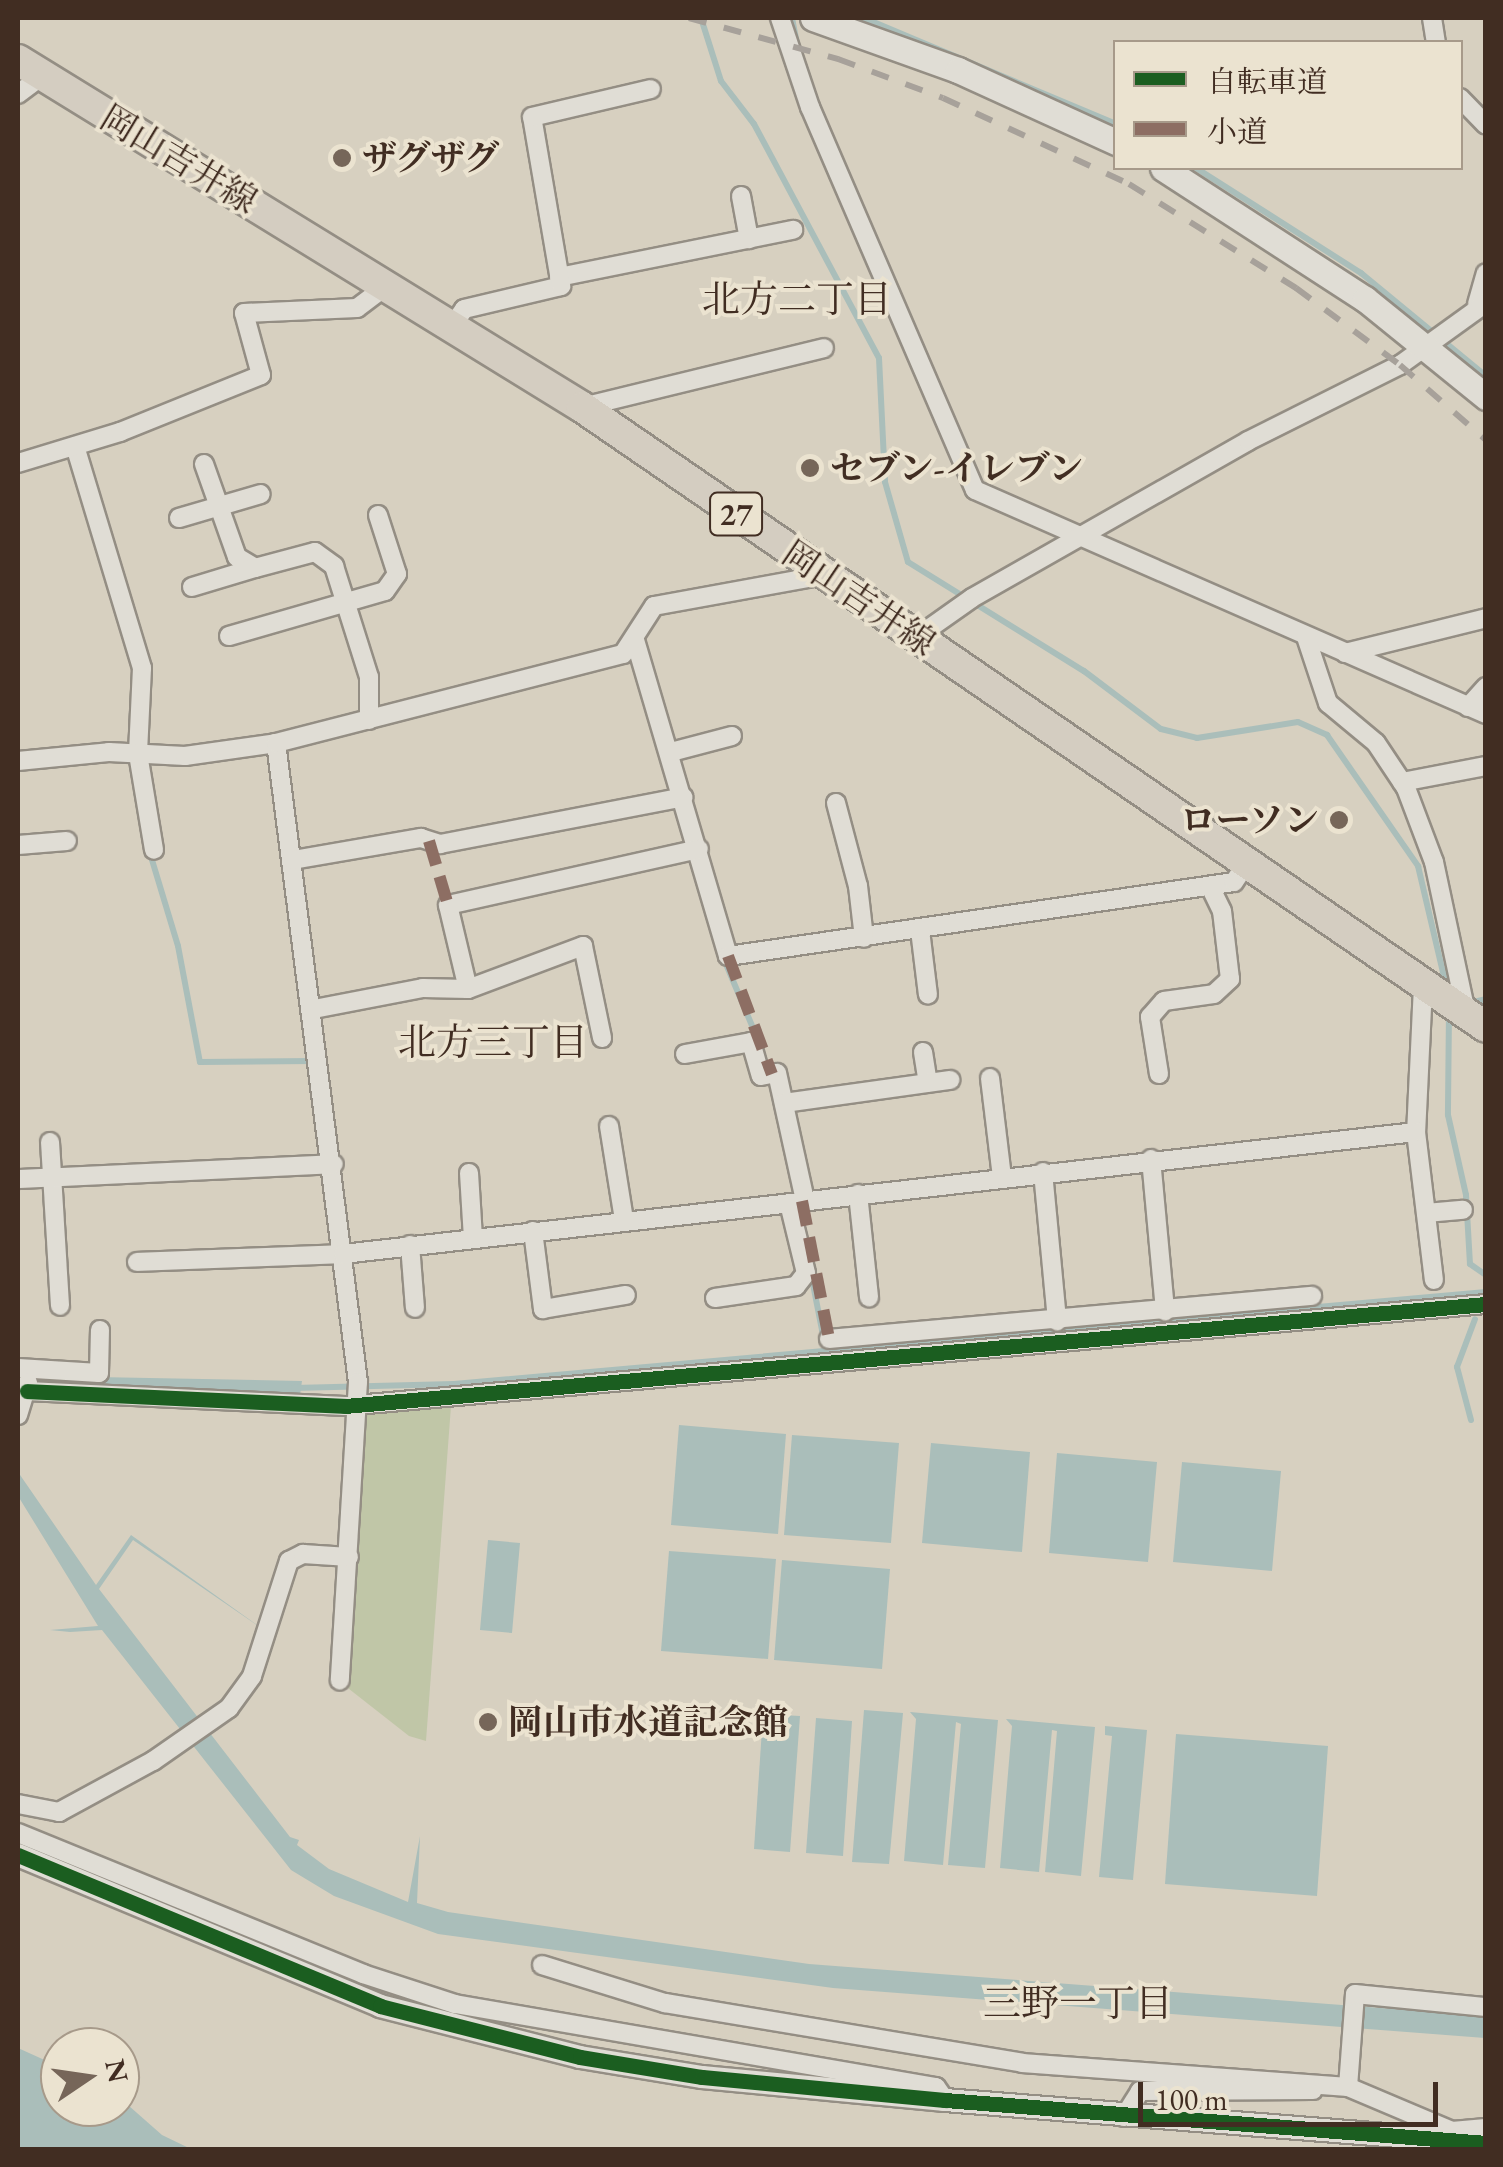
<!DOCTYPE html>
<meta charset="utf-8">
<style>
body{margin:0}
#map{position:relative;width:1503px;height:2167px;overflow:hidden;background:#d7d0c0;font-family:"EB Garamond","Noto Serif JP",serif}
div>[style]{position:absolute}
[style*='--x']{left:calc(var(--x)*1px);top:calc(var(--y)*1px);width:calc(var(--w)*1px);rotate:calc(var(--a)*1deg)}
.green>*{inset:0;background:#c0c6a7}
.water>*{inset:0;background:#aabeba}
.stream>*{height:6px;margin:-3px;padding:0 3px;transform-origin:3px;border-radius:3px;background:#aabeba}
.roads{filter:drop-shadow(2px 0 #948e84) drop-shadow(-2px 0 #948e84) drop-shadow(0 2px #948e84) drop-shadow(0 -2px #948e84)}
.minor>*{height:18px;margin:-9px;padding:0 9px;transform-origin:9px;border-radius:9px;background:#e0ddd5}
.tertiary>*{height:22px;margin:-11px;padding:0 11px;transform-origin:11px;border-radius:11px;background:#e0ddd5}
.secondary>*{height:25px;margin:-12.5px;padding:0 12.5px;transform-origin:12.5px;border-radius:12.5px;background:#e0ddd5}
.primary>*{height:30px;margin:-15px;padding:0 15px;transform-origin:15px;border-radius:15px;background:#d4cdc1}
.rail>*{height:6px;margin-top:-3px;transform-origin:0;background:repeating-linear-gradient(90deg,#a7a19a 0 18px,transparent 0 36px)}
.quiet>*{height:12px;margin-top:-6px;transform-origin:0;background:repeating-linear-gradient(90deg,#8d6e63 0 25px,transparent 0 37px)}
.cycleway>*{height:15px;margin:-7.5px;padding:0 7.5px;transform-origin:7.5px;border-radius:7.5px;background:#1b5e20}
.dots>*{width:28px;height:28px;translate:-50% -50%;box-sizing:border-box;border:5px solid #ebe3d0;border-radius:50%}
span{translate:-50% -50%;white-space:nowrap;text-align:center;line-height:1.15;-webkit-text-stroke:8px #ebe3d0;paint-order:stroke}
.shield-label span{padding:2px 8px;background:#ebe3d0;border:2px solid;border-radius:8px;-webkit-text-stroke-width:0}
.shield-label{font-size:32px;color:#412d22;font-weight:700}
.poi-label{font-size:35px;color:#412d22;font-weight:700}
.left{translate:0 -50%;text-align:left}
.right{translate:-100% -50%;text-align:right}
.street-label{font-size:35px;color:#412d22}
.neighbourhood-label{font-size:38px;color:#412d22}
.frame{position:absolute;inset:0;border:20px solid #412d22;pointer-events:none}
.legend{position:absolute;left:1113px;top:40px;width:350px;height:130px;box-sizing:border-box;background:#ebe3d0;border:2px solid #a79a8a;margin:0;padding:12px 18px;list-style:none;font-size:30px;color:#412d22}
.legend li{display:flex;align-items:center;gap:20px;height:50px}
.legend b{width:50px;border:2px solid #a79a8a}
.north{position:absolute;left:40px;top:2027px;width:100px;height:100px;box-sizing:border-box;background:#ebe3d0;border:2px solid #a79a8a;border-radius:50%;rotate:77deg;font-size:28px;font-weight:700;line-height:40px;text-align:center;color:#412d22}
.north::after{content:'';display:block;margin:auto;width:35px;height:45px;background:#766659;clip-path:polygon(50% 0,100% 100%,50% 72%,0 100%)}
.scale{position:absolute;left:1138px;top:2082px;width:300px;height:45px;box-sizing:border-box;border:5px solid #412d22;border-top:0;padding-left:12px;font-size:30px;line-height:35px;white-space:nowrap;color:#412d22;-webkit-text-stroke:8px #ebe3d0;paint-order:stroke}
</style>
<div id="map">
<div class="green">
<div style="clip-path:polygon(451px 1406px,426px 1741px,409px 1736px,344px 1685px,367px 1414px)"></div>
</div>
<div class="water">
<div style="clip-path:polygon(18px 1374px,43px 1376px,302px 1381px,300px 1395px,18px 1387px)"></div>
<div style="clip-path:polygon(679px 1425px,786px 1434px,778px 1534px,671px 1525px)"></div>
<div style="clip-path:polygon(792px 1435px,899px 1443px,891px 1543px,784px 1535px)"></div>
<div style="clip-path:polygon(931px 1443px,1030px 1452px,1022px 1552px,922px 1543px)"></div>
<div style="clip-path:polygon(1057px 1453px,1157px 1462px,1148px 1562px,1049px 1553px)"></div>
<div style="clip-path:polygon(1182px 1462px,1281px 1471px,1272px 1571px,1173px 1562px)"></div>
<div style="clip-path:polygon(18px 1472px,96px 1585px,131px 1535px,264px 1630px,133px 1540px,99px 1589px,290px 1837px,299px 1840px,297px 1845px,329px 1869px,408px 1902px,420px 1836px,417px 1903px,448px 1912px,809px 1964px,1485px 2016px,1485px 2038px,833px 1988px,438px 1934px,334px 1896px,291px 1870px,102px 1630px,70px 1632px,50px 1630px,98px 1626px,18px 1496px)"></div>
<div style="clip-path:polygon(488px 1540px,520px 1543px,512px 1633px,480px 1630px)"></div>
<div style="clip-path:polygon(669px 1551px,776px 1559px,768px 1659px,661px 1651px)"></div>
<div style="clip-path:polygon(782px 1560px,890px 1569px,882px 1669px,774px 1660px)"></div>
<div style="clip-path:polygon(864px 1710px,903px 1713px,889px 1864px,852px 1862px)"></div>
<div style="clip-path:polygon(910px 1712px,998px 1720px,985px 1868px,948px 1865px,961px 1724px,956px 1722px,943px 1865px,904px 1861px,916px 1719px)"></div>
<div style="clip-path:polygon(763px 1714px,800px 1716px,790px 1852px,754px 1849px)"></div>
<div style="clip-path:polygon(816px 1718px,852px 1721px,843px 1856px,806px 1853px)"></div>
<div style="clip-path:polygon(1006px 1719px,1095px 1727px,1081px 1876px,1045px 1872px,1057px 1731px,1052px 1730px,1039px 1872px,1000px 1868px,1012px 1726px)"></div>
<div style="clip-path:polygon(1105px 1726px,1147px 1730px,1133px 1880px,1099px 1877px,1112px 1736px,1105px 1735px)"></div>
<div style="clip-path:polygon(1176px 1734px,1328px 1746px,1317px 1896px,1165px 1884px)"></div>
<div style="clip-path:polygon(18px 2048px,60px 2067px,60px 2107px,120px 2107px,120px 2098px,162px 2135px,191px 2149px,18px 2149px)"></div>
</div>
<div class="stream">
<div style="--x:701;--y:18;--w:66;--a:72.4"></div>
<div style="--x:721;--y:81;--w:54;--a:52.5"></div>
<div style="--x:754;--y:124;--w:265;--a:61.9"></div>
<div style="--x:879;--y:358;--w:124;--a:87.2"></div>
<div style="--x:885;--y:482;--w:83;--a:74"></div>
<div style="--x:908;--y:562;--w:207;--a:31.8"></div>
<div style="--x:1084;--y:671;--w:96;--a:37"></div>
<div style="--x:1161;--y:729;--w:37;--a:14"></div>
<div style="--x:1197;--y:738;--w:102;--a:-9"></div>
<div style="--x:1298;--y:722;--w:32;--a:24"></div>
<div style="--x:1327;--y:735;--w:160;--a:55.2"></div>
<div style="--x:1418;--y:866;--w:127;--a:76.8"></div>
<div style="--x:792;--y:18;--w:31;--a:79"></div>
<div style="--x:864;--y:18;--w:273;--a:22.8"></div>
<div style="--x:1196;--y:168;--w:196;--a:32.5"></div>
<div style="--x:1361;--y:273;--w:162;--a:39.5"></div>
<div style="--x:149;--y:850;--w:100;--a:73.2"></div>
<div style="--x:178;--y:946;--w:118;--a:79.3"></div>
<div style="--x:200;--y:1062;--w:114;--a:-0.5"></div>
<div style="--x:723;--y:957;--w:98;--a:67.1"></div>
<div style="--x:1469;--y:1003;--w:17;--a:-13"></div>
<div style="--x:1449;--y:1012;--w:103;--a:90.6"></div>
<div style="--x:1448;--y:1115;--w:82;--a:77.3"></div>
<div style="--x:1466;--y:1195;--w:69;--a:86.7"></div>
<div style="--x:1470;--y:1264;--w:19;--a:35"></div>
<div style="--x:811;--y:1274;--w:67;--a:78.9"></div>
<div style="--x:294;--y:1388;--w:160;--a:-1.4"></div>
<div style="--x:454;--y:1384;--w:1036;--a:-5.09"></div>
<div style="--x:1471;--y:1420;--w:55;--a:-104.8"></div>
<div style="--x:1457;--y:1367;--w:51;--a:-69.4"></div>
</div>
<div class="roads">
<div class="minor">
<div style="--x:780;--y:18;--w:94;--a:71.4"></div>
<div style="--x:810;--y:107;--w:417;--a:66.7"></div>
<div style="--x:975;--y:490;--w:558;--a:23.67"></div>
<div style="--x:1432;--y:18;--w:24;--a:81"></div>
<div style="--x:18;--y:94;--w:30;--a:-37"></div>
<div style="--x:1460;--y:98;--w:37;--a:46"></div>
<div style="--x:741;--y:196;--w:44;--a:79.5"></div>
<div style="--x:559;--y:277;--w:239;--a:-11.4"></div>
<div style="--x:1477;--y:304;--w:32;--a:-74"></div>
<div style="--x:453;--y:325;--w:19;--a:-55"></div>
<div style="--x:464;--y:309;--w:100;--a:-13.3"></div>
<div style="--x:561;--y:286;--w:171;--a:-99.7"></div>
<div style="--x:532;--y:117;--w:122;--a:-13.2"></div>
<div style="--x:582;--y:407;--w:249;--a:-13.7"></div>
<div style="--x:75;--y:446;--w:232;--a:73.2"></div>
<div style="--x:142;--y:668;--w:86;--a:92.7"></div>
<div style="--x:138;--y:754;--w:97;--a:80.5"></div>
<div style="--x:18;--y:463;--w:107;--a:-16.9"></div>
<div style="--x:120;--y:432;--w:152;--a:-22"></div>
<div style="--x:261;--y:375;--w:64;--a:-105.3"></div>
<div style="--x:244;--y:313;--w:113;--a:-2.5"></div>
<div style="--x:357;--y:308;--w:39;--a:-37"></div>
<div style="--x:204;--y:464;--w:99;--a:70.5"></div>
<div style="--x:237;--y:557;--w:21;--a:31"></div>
<div style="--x:255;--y:568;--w:62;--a:-14.9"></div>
<div style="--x:315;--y:552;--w:24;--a:36"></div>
<div style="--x:334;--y:566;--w:116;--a:72.5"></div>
<div style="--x:369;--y:677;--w:43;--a:90"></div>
<div style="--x:179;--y:518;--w:85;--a:-16.3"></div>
<div style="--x:192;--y:587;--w:66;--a:-16.8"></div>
<div style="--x:229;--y:636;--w:162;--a:-16.1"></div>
<div style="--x:385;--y:591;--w:21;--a:-55"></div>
<div style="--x:397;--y:574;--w:62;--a:-107.9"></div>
<div style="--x:917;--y:637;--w:67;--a:-35.3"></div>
<div style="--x:972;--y:598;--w:318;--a:-29.6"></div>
<div style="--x:1248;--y:441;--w:170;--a:-26.6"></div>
<div style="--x:1400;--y:365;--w:106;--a:-35.8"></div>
<div style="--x:1306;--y:637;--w:70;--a:71.6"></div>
<div style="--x:1328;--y:703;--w:62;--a:39.8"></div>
<div style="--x:1376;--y:743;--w:54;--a:56.3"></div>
<div style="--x:1406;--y:788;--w:79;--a:69.3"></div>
<div style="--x:1434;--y:862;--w:154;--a:78"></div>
<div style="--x:635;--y:640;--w:329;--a:73.6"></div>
<div style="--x:728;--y:956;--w:511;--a:-8.32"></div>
<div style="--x:1234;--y:882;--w:22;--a:-56"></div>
<div style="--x:1345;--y:653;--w:145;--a:-13.9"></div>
<div style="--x:1468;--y:707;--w:27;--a:-48"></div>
<div style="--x:276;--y:743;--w:644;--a:82.69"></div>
<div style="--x:358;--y:1382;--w:299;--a:93.5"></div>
<div style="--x:671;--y:752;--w:63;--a:-14.7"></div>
<div style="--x:18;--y:761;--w:91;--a:-5.6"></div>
<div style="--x:109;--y:752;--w:76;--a:3"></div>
<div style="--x:185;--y:756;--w:92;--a:-8.1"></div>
<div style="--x:276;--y:743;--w:358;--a:-14.4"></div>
<div style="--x:623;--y:654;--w:57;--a:-57.1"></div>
<div style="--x:654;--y:606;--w:174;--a:-10.3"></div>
<div style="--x:1402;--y:782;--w:86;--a:-10.8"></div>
<div style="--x:836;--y:803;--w:86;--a:75.2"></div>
<div style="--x:858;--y:886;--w:52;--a:83.4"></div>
<div style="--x:18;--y:845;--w:49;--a:-4.7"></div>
<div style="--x:293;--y:860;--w:130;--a:-9.8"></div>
<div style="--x:421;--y:838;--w:20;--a:18"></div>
<div style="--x:440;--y:844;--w:248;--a:-10.9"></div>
<div style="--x:920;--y:930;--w:65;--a:83"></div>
<div style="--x:1423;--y:986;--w:146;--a:92.7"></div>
<div style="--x:1416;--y:1132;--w:149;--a:83.1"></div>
<div style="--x:468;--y:989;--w:86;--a:-103.4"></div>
<div style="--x:448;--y:905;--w:257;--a:-12.6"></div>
<div style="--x:314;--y:1009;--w:111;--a:-10.9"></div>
<div style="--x:423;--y:988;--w:45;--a:1.3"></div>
<div style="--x:468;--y:989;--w:123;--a:-20.5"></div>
<div style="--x:583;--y:946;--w:94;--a:78.3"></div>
<div style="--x:923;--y:1052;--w:31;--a:81"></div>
<div style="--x:685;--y:1054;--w:67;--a:-10.3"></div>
<div style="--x:751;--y:1042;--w:35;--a:74"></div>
<div style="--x:761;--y:1076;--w:16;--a:-11"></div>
<div style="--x:777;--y:1073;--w:130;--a:77.6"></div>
<div style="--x:1159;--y:1074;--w:58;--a:-99"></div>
<div style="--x:1150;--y:1017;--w:21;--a:-49"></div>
<div style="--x:1164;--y:1001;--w:50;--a:-8"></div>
<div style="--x:1214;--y:994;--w:22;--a:-43"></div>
<div style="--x:1230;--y:979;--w:68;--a:-96.7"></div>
<div style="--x:1222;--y:911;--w:28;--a:-116"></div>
<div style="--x:990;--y:1078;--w:100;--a:83.1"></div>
<div style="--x:784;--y:1103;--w:168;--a:-7.9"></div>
<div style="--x:609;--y:1126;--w:95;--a:80.9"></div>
<div style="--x:50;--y:1142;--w:164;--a:86.5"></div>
<div style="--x:1151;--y:1159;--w:153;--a:84.7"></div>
<div style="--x:1043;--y:1172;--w:150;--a:84.6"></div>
<div style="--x:469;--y:1173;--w:65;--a:86.5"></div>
<div style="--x:18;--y:1179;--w:316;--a:-2.7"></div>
<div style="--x:858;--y:1194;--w:104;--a:83.9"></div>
<div style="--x:1426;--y:1213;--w:37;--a:-5"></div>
<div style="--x:533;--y:1231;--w:79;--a:82.7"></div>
<div style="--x:543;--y:1309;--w:84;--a:-9.6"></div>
<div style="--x:410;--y:1245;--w:63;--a:85.5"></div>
<div style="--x:137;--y:1262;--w:206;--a:-2.2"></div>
<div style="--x:343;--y:1254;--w:1080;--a:-6.49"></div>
<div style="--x:715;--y:1298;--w:82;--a:-8.4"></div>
<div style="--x:796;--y:1286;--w:16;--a:-52"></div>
<div style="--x:806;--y:1273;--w:72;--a:-103.7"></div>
<div style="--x:829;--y:1339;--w:485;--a:-5.1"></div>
<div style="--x:18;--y:1368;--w:81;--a:3.5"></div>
<div style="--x:99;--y:1373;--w:43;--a:-88.7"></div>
<div style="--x:27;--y:1391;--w:318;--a:2.7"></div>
<div style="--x:345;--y:1406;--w:1146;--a:-5.11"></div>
<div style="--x:18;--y:1415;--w:34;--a:-73"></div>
<div style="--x:18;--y:1804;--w:42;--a:11"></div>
<div style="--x:59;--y:1812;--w:107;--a:-28.5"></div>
<div style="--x:153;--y:1761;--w:93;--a:-34.9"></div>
<div style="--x:229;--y:1708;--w:39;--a:-54"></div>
<div style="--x:252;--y:1676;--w:121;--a:-72.2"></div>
<div style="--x:289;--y:1561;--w:16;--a:-27"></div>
<div style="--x:303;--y:1554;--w:46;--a:3.7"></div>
<div style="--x:18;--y:1833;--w:373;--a:22.2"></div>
<div style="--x:363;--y:1974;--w:97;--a:18.1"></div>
<div style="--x:455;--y:2004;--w:488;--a:9.8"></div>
<div style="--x:936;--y:2087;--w:16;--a:55"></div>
<div style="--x:542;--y:1965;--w:129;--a:17.2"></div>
<div style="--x:665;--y:2003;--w:362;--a:9.5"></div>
<div style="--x:1022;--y:2063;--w:327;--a:4.2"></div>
<div style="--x:1348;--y:2087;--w:113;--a:22.9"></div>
<div style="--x:1452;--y:2131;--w:34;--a:-5"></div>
<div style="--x:1348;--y:2087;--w:93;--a:-85.7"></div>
<div style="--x:1355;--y:1994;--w:132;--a:5.7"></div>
<div style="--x:1124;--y:2117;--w:31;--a:-58"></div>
<div style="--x:1140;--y:2091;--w:173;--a:-0.3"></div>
</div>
<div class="tertiary">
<div style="--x:18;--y:1855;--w:392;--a:22.6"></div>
<div style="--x:380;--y:2006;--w:206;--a:14.3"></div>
<div style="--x:580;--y:2057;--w:124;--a:9.3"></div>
<div style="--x:702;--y:2077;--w:244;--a:5.4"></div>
<div style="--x:945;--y:2100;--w:543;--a:4.54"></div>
</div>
<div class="secondary">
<div style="--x:813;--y:18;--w:154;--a:19.7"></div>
<div style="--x:958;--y:70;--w:174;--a:24.5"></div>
<div style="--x:1163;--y:168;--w:241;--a:33"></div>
<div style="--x:1365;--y:299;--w:156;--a:39"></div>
</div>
<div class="primary">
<div style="--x:18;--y:60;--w:662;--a:31.6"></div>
<div style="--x:582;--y:407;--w:1096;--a:34.44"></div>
</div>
</div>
<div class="rail">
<div style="--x:689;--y:18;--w:155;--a:15.4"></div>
<div style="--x:838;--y:59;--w:112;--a:20.4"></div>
<div style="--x:943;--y:98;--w:205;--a:24.8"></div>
<div style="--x:1129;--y:184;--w:197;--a:31.9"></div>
<div style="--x:1296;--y:288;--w:129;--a:36.5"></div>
<div style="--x:1400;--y:365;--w:114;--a:41.1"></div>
</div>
<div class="quiet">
<div style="--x:429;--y:841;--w:67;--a:73.5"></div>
<div style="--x:728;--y:956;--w:126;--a:69.6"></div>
<div style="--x:802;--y:1201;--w:141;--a:78.9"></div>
</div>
<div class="cycleway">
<div style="--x:27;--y:1391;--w:318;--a:2.7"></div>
<div style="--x:345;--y:1406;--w:1146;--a:-5.11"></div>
<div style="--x:18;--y:1855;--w:392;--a:22.6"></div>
<div style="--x:380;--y:2006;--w:206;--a:14.3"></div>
<div style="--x:580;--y:2057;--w:124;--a:9.3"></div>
<div style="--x:702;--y:2077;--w:244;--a:5.4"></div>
<div style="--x:945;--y:2100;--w:543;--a:4.54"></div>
</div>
<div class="dots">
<div style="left:342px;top:158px;background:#766659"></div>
<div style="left:810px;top:468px;background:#766659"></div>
<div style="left:1339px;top:820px;background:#766659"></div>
<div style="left:488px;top:1722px;background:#766659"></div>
</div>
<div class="shield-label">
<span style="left:736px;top:514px">27</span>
</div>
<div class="poi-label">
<span class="left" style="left:362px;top:158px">ザグザグ</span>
<span class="left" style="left:830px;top:468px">セブン-イレブン</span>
<span class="right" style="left:1319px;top:820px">ローソン</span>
<span class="left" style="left:508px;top:1722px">岡山市水道記念館</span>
</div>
<div class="street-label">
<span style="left:179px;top:159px;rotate:31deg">岡山吉井線</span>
<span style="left:859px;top:598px;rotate:34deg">岡山吉井線</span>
</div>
<div class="neighbourhood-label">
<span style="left:797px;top:299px">北方二丁目</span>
<span style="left:493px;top:1042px">北方三丁目</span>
<span style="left:1078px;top:2003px">三野一丁目</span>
</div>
<div class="frame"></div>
<ul class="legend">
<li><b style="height:12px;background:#1b5e20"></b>自転車道</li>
<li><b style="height:12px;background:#8d6e63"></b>小道</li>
</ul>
<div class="north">N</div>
<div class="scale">100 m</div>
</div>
